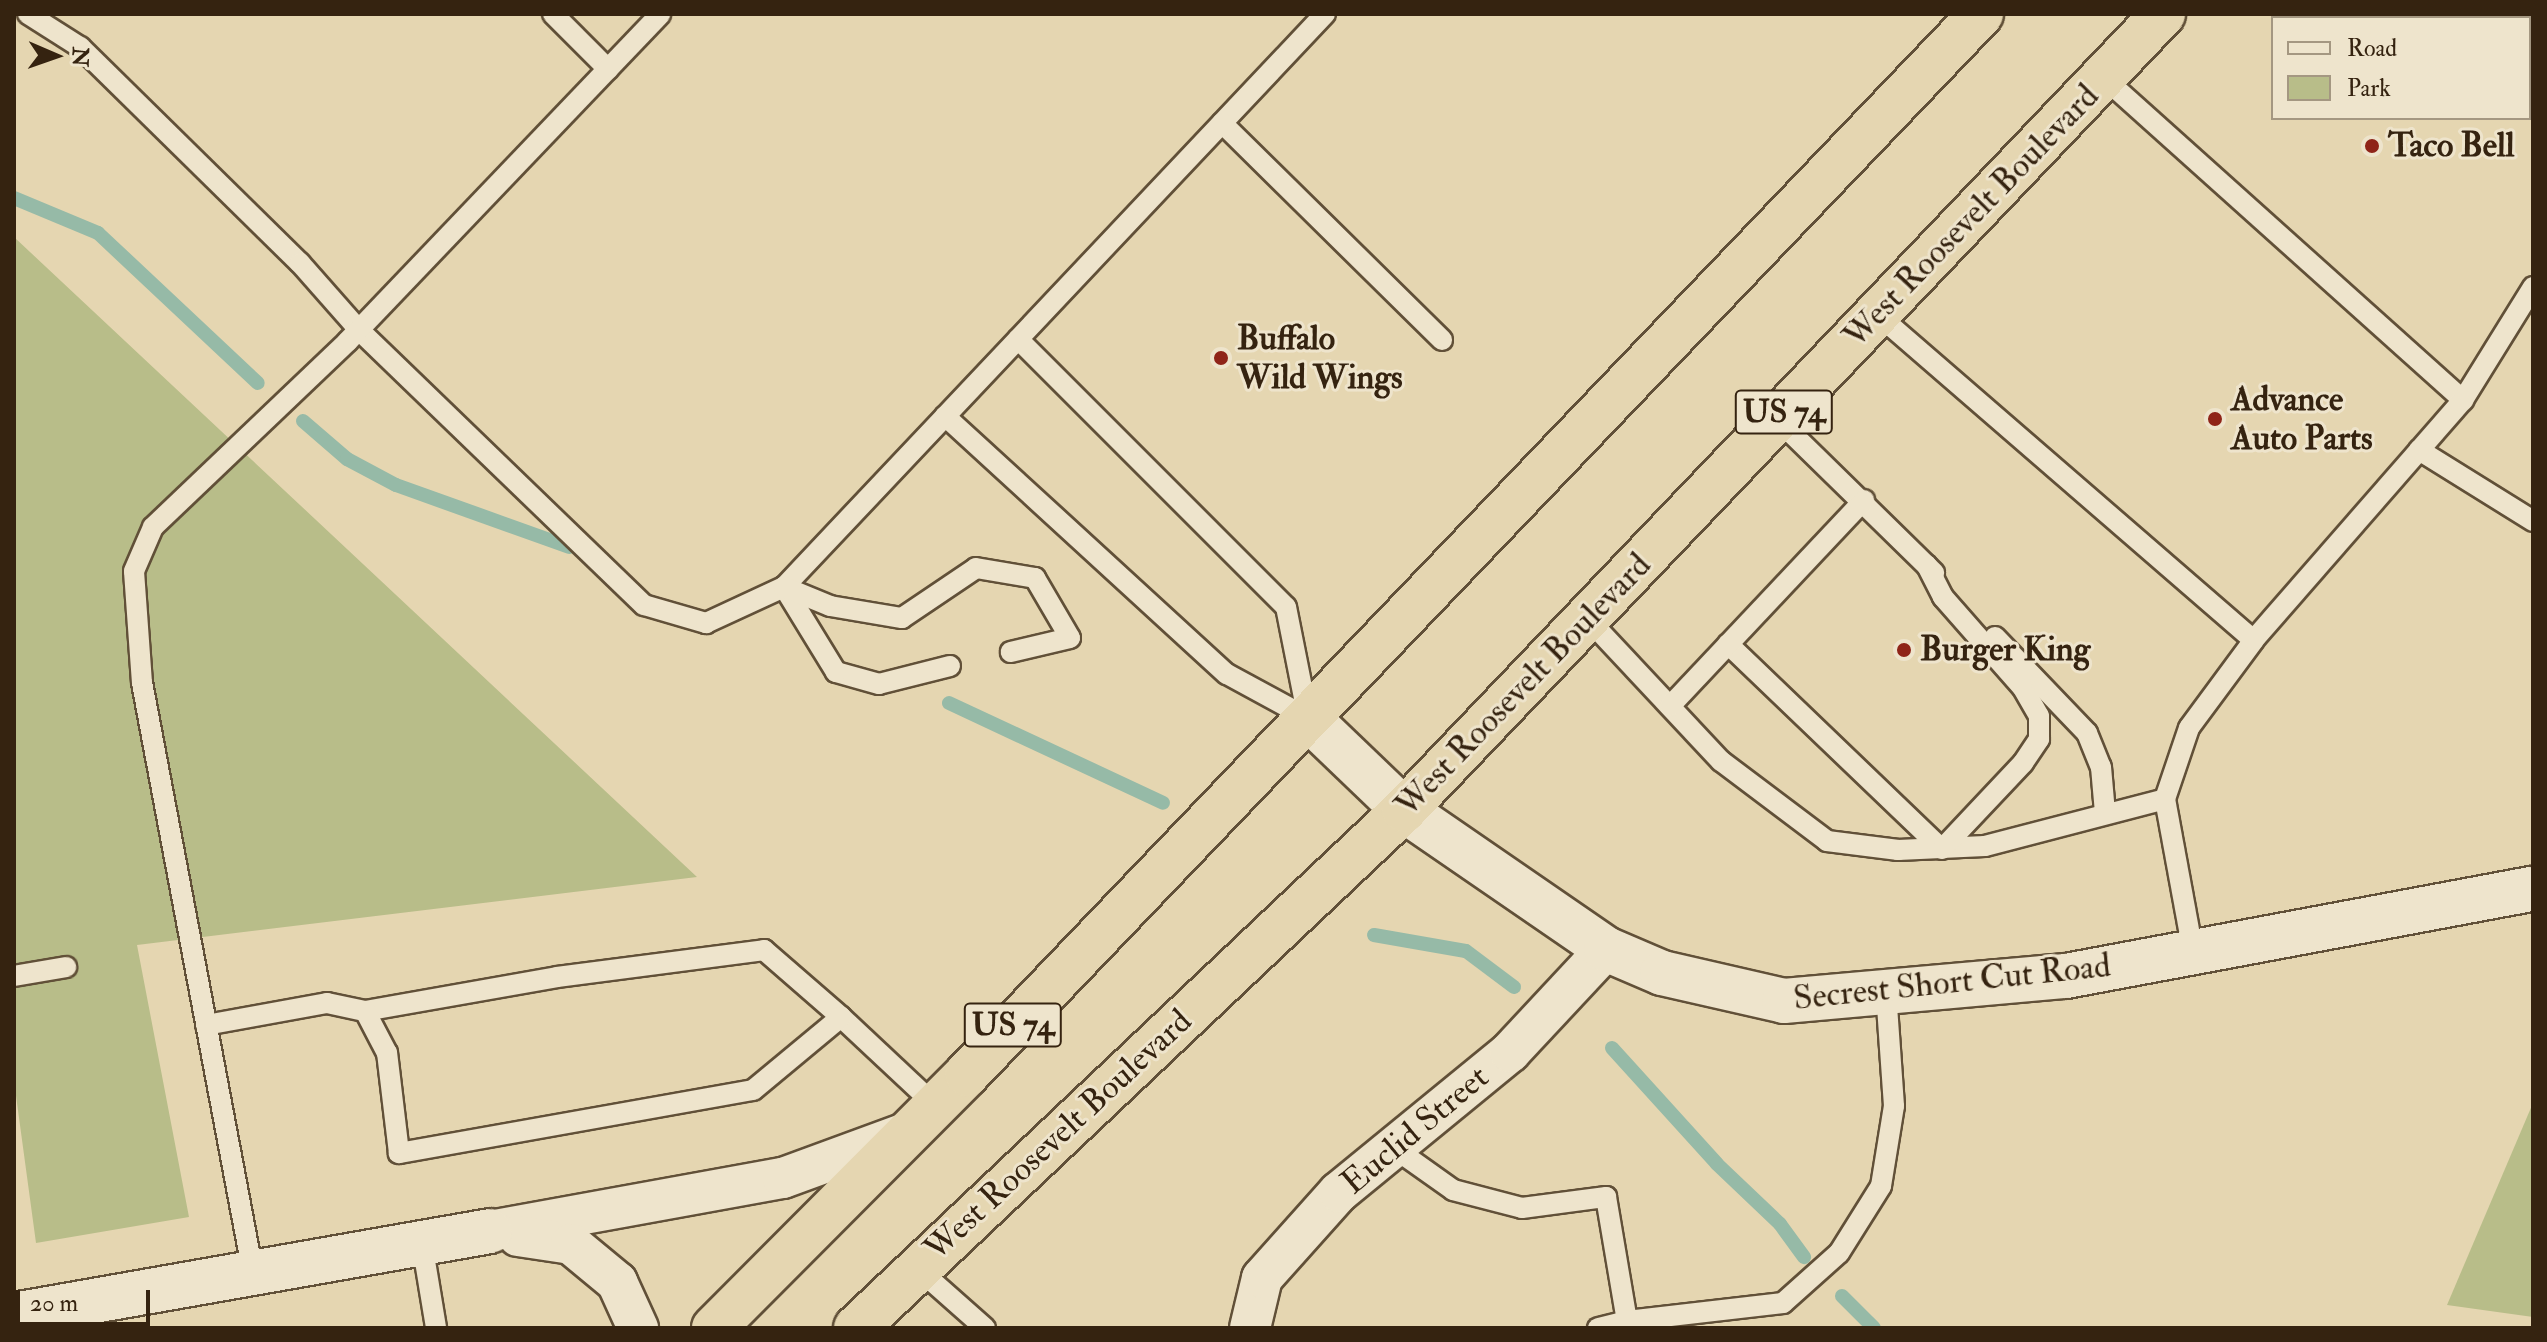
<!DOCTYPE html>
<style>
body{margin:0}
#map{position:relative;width:2547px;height:1342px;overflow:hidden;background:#e5d6b1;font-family:"IM FELL Double Pica",serif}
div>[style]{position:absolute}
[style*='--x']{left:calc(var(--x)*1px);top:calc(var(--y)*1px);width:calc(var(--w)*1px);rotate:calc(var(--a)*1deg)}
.green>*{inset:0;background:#b8bd89}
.stream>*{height:14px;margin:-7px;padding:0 7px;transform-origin:7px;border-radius:7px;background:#96baa7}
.roads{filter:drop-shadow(2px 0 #615038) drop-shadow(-2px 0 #615038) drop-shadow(0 2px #615038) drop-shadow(0 -2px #615038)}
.lane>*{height:20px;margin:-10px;padding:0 10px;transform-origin:10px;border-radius:10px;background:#eee4cc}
.street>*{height:40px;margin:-20px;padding:0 20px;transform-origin:20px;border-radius:20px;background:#eee4cc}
.secondary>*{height:44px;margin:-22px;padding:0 22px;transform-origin:22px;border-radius:22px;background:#eee4cc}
.highway>*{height:44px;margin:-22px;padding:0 22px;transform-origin:22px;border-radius:22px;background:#e5d6b1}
.dots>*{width:22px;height:22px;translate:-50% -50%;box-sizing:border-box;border:4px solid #eee4cc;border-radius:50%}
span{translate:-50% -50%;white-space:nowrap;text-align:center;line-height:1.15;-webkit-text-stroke:6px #eee4cc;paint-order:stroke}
.shield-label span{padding:2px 6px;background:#eee4cc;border:2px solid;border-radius:6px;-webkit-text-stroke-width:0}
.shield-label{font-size:32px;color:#352310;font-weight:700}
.poi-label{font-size:34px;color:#352310;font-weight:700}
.left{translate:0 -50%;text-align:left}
.street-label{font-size:34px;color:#352310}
.frame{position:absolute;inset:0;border:16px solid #352310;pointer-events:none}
.legend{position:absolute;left:2271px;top:16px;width:260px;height:104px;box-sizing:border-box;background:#eee4cc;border:2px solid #a49781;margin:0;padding:10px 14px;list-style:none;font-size:24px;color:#352310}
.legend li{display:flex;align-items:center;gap:16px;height:40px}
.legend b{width:40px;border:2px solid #a49781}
.north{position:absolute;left:16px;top:16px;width:80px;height:80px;-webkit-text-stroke:6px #eee4cc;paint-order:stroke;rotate:92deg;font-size:22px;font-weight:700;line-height:32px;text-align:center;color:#352310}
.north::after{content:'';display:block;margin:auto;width:28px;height:36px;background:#352310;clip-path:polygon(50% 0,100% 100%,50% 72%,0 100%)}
.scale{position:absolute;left:16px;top:1290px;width:134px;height:36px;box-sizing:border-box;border:4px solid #352310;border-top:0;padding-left:10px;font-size:24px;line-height:28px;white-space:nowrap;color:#352310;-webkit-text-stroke:6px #eee4cc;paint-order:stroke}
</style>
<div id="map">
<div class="green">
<div style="clip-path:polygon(14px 237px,697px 877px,137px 945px,189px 1217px,36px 1243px,14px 1081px)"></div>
<div style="clip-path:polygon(2533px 1103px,2533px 1317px,2447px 1305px)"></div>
</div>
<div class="stream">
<div style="--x:14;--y:198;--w:91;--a:22.6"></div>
<div style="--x:98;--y:233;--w:219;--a:43.2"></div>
<div style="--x:303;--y:421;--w:58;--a:40.8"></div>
<div style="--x:347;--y:459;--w:55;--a:28"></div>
<div style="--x:396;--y:485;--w:184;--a:19.7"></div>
<div style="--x:949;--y:703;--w:236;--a:25"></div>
<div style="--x:1374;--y:935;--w:93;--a:9.9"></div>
<div style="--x:1466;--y:951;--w:60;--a:36.9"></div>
<div style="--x:1612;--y:1048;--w:156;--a:47.8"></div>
<div style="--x:1717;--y:1164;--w:87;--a:43.6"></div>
<div style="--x:1780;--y:1224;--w:41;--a:54"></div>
<div style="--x:1842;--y:1296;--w:45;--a:45"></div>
</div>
<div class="roads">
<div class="lane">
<div style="--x:28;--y:14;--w:62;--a:32.4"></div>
<div style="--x:80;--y:47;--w:308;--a:44.5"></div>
<div style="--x:300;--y:263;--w:89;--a:48.6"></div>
<div style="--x:359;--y:330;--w:396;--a:44"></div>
<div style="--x:644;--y:605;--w:65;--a:16.2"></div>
<div style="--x:706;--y:623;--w:86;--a:-24.8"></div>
<div style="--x:784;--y:587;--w:788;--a:-46.65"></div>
<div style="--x:553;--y:14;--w:78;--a:45"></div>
<div style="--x:2462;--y:14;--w:6;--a:45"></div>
<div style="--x:2103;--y:77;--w:484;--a:41.9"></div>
<div style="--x:2463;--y:400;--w:318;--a:131.1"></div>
<div style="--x:2254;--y:640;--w:109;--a:126.5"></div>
<div style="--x:2189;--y:728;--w:75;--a:108.7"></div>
<div style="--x:2529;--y:82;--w:6;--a:45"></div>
<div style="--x:1222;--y:123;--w:309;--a:44.6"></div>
<div style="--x:1877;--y:314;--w:498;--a:40.9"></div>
<div style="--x:2463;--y:400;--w:133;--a:-58.2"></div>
<div style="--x:945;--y:416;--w:382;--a:42.5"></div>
<div style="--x:1227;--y:674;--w:92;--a:28.5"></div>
<div style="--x:1308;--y:718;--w:113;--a:-101.2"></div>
<div style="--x:1286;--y:607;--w:379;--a:-135"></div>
<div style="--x:1777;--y:419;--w:220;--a:44.4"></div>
<div style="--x:2419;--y:450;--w:134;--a:31.9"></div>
<div style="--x:1587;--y:618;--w:196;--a:46.9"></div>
<div style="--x:1721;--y:761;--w:133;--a:37"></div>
<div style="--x:1827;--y:841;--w:72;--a:7.2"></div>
<div style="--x:1898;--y:850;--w:87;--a:-2.6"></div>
<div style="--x:1985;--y:846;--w:186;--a:-14.6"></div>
<div style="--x:2165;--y:799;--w:156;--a:79.6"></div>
<div style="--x:1995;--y:637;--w:133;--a:46.2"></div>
<div style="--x:2087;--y:733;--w:37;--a:68"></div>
<div style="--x:2101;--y:767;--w:46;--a:85"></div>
<div style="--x:1728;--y:644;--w:296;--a:43.8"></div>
<div style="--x:1942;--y:849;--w:118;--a:-46.7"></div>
<div style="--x:2023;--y:763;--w:29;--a:-56"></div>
<div style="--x:2039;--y:739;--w:23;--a:-90"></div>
<div style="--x:2039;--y:716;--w:34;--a:-120"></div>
<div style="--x:2022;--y:687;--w:120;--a:-131.3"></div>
<div style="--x:1943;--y:597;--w:36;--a:-117"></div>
<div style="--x:950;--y:666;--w:73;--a:165.8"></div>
<div style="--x:879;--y:684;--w:45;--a:-164.4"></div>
<div style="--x:836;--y:672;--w:100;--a:-121.5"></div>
<div style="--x:784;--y:587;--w:50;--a:22.4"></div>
<div style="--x:830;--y:606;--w:73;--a:9.5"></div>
<div style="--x:902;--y:618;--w:89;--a:-34"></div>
<div style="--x:976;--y:568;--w:60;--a:9.6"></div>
<div style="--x:1035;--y:578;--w:69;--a:59.7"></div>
<div style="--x:1070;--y:638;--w:61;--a:166.7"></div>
<div style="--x:1670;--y:706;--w:283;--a:-46.7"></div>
<div style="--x:14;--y:976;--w:53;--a:-9.8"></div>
<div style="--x:841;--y:1017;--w:129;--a:43.1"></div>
<div style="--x:206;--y:1025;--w:123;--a:-10.3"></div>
<div style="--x:327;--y:1003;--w:39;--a:12"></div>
<div style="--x:365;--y:1011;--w:195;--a:-10"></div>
<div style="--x:557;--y:977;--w:209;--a:-7.4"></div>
<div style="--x:764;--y:950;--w:102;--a:41"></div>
<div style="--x:841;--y:1017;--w:114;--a:140.3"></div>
<div style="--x:753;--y:1090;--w:360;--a:169.9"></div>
<div style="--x:399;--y:1153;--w:101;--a:-96.8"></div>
<div style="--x:387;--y:1053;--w:47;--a:-117.6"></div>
<div style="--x:1394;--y:1148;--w:72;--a:35.4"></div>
<div style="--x:1453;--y:1190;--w:71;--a:14.6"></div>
<div style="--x:1522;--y:1208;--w:85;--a:-7.5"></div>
<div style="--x:1606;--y:1197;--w:126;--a:80.4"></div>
<div style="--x:1627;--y:1321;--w:30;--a:166"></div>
<div style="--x:422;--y:1243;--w:86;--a:80.6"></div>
<div style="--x:916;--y:1267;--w:92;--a:41.5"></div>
<div style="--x:253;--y:1273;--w:600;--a:-100.65"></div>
<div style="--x:142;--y:683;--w:112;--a:-94.1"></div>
<div style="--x:134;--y:571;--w:48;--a:-66.6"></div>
<div style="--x:153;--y:527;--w:269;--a:-43.6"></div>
<div style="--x:348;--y:341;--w:452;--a:-46.3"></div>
<div style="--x:1627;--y:1321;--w:157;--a:-6.6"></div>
<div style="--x:1783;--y:1303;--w:75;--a:-41.8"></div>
<div style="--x:1839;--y:1253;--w:79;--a:-57.9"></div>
<div style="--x:1881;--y:1186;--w:81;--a:-80.8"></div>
<div style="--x:1894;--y:1106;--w:114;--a:-94"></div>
</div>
<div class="street">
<div style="--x:490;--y:1231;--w:298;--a:-10.3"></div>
<div style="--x:783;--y:1178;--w:131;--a:-20.1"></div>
<div style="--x:518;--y:1236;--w:54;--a:8.6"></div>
<div style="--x:571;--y:1244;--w:60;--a:39.6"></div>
<div style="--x:617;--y:1282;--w:51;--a:65.5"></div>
<div style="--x:1250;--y:1328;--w:51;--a:-76.5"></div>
<div style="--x:1262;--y:1278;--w:115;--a:-48.2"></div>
<div style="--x:1339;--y:1192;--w:221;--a:-39.3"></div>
<div style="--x:1510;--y:1052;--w:141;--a:-47"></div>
</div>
<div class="secondary">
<div style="--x:1308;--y:718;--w:133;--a:43.8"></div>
<div style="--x:1404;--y:810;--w:245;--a:34.5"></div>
<div style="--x:1606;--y:949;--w:61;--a:23.2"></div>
<div style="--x:1662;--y:973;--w:125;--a:12.9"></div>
<div style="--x:1784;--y:1001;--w:283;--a:-5.1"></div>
<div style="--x:2066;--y:976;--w:475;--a:-10.6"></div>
<div style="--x:14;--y:1315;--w:483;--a:-10"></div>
</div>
<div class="highway">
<div style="--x:714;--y:1328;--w:359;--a:-45.1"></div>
<div style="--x:967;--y:1074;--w:1467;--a:-46.27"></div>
<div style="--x:856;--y:1328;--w:754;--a:-43.39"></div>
<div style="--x:1404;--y:810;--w:1100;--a:-46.36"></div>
</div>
</div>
<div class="dots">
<div style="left:2372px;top:146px;background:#8f2418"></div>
<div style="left:1221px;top:358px;background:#8f2418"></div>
<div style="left:2215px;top:419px;background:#8f2418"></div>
<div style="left:1904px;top:650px;background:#8f2418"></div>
</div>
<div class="shield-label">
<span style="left:1784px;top:412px">US 74</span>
<span style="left:1013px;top:1025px">US 74</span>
</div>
<div class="poi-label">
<span class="left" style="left:2388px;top:146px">Taco Bell</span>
<span class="left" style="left:1237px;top:358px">Buffalo<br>Wild Wings</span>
<span class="left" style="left:2231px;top:419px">Advance<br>Auto Parts</span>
<span class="left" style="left:1920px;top:650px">Burger King</span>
</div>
<div class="street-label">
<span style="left:1971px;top:216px;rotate:-46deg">West Roosevelt Boulevard</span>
<span style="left:1523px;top:685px;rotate:-46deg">West Roosevelt Boulevard</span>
<span style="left:1952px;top:982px;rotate:-6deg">Secrest Short Cut Road</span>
<span style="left:1415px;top:1130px;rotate:-40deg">Euclid Street</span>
<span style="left:1058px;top:1135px;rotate:-43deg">West Roosevelt Boulevard</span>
</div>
<div class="frame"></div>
<ul class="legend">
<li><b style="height:10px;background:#eee4cc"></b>Road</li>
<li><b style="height:22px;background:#b8bd89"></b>Park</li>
</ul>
<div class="north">N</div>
<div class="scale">20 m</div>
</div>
